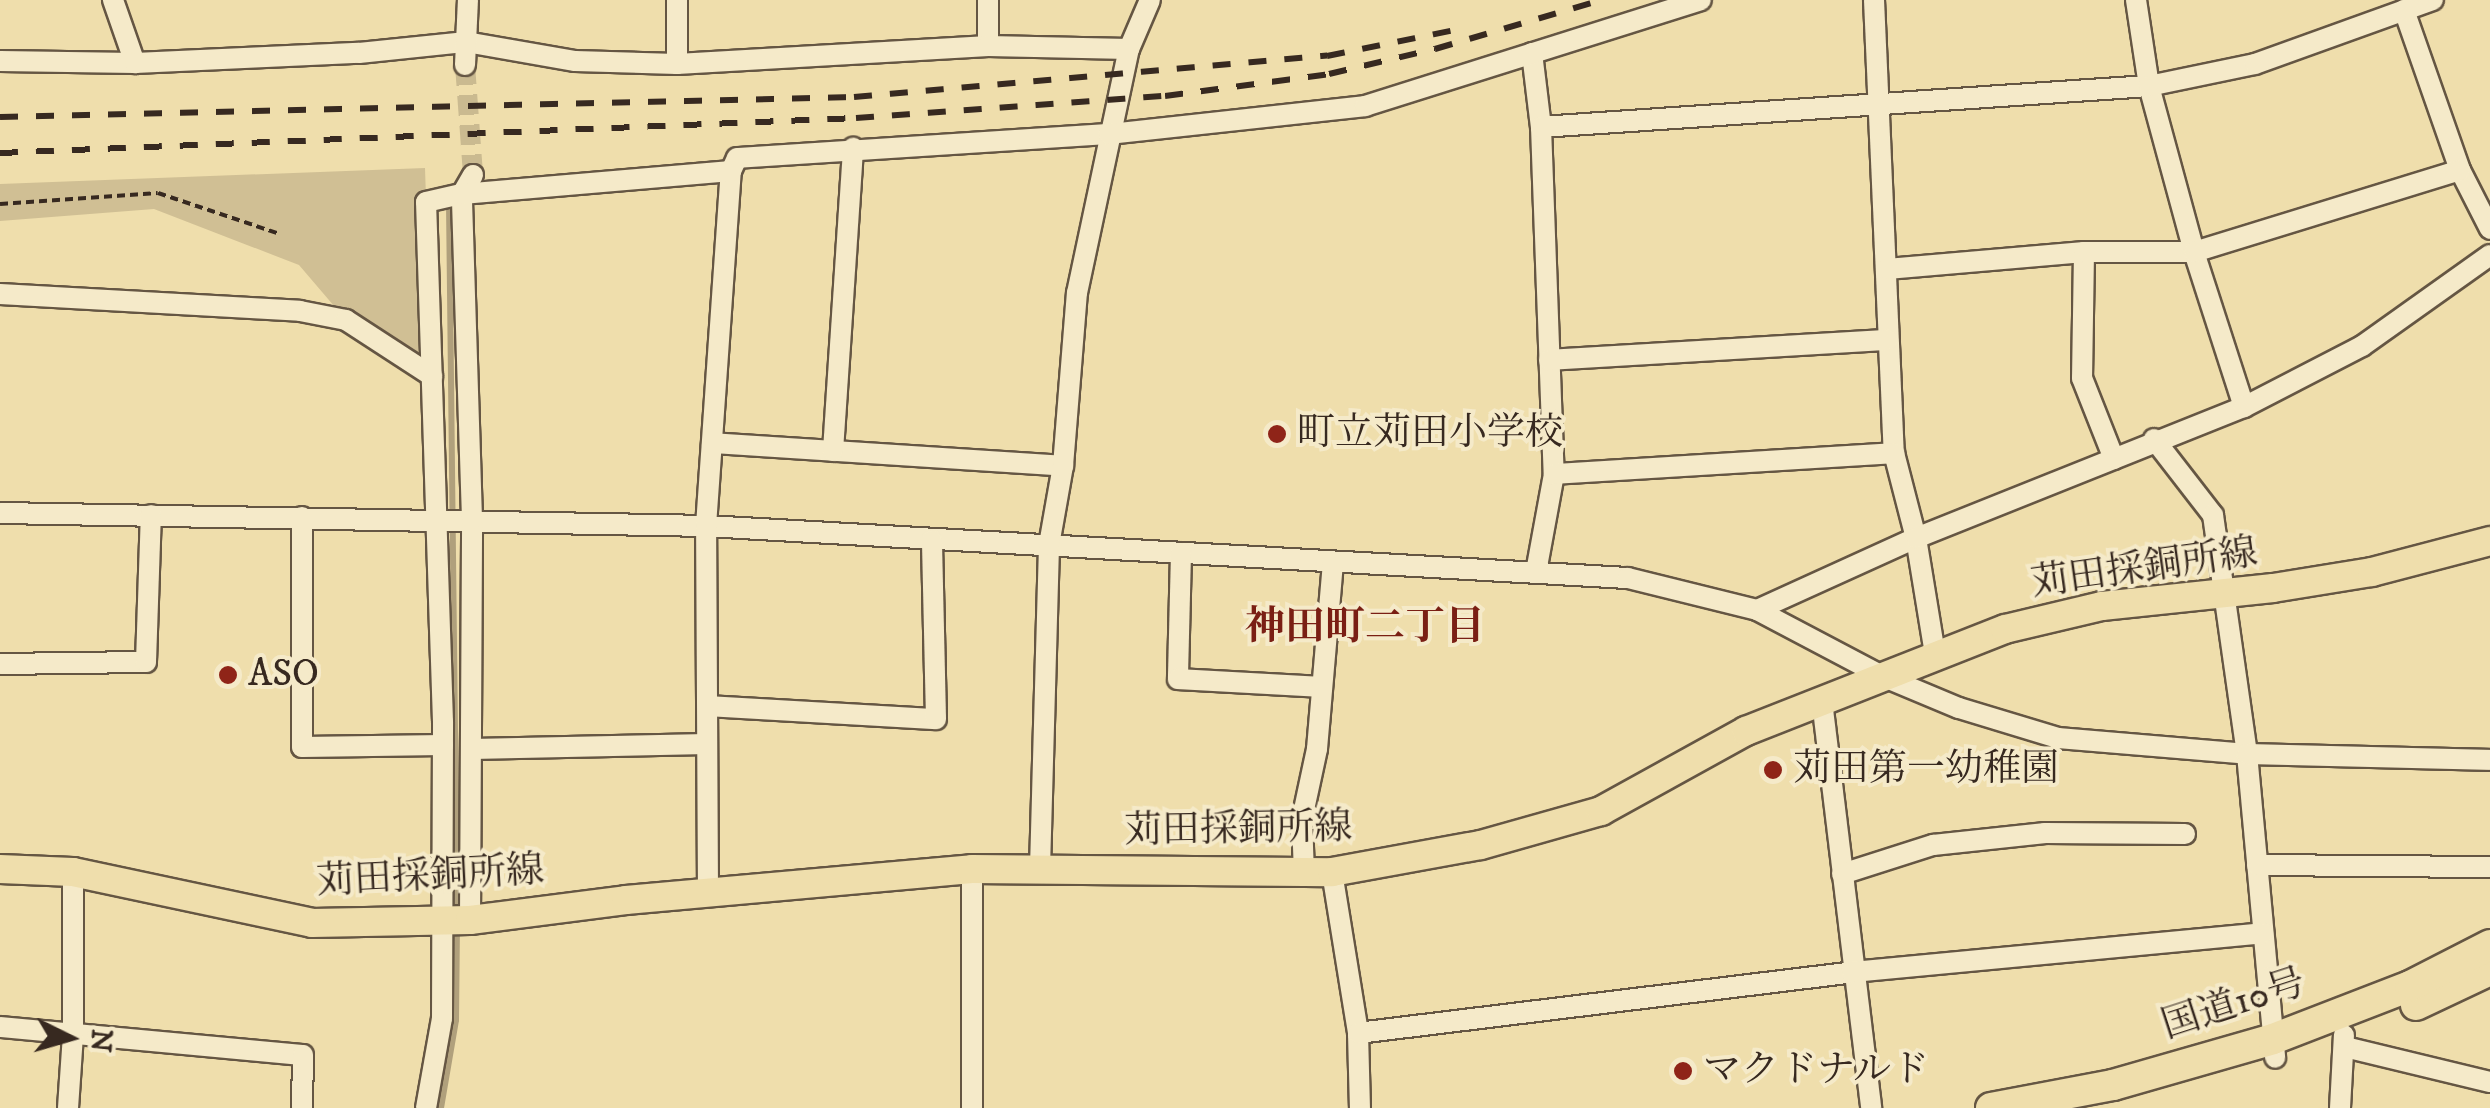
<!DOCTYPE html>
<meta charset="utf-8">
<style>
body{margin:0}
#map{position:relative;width:2490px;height:1108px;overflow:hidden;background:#efdeac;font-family:"IM FELL DW Pica","Noto Serif JP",serif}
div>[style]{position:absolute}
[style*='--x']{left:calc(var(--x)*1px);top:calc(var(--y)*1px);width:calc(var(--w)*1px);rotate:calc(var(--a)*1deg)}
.green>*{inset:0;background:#d0bf94}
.stream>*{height:6px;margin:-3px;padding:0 3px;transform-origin:3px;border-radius:3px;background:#b0a07c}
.minor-tunnel>*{height:20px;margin-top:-10px;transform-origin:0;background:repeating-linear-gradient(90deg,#caba90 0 20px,transparent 0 30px)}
.path>*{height:4px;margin-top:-2px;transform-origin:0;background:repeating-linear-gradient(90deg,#372920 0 8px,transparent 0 13px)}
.roads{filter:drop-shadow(2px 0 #655643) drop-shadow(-2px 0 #655643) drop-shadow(0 2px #655643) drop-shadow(0 -2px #655643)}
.minor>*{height:20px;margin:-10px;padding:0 10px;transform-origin:10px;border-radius:10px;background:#f5eac9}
.major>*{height:28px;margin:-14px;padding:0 14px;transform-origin:14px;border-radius:14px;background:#efdeac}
.highway>*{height:30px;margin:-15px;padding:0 15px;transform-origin:15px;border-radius:15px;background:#efdeac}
.rail>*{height:6px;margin-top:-3px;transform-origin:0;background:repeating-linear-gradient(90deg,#372920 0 18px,transparent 0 36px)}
.dots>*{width:28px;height:28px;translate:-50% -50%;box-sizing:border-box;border:5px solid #f5eac9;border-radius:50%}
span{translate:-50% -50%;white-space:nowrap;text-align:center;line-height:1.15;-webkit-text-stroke:8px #f5eac9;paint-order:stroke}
.poi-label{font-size:38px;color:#372920}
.left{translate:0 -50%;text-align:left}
.street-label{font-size:38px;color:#372920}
.neighbourhood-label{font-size:40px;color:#7a1f14;font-weight:700}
.north{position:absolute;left:20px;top:988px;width:100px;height:100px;-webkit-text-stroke:8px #f5eac9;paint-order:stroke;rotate:95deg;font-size:28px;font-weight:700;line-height:40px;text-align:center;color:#372920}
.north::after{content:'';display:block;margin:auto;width:35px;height:45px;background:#372920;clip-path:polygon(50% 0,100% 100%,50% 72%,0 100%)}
</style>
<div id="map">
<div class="green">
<div style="clip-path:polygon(425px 168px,432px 376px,346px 320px,299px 265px,154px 209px,0 221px,0 184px)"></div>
</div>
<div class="stream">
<div style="--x:449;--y:203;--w:708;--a:89.35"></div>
<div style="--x:441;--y:1108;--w:89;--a:-80.3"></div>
<div style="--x:456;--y:1020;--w:92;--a:-89.4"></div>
</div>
<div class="minor-tunnel">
<div style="--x:465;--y:65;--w:110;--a:85.8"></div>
</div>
<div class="path">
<div style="--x:0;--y:204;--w:158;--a:-4"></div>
<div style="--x:158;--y:193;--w:129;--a:18.6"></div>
</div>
<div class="roads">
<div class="minor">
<div style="--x:113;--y:0;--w:67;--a:70.8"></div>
<div style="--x:1874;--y:0;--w:453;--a:87.5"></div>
<div style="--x:1894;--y:453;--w:88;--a:75.5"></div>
<div style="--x:1916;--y:538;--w:118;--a:80.7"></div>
<div style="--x:2136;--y:0;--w:87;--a:81.4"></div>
<div style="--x:2149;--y:86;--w:172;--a:74.8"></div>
<div style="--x:2194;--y:252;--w:163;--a:72.1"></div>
<div style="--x:2404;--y:10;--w:170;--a:70.7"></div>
<div style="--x:2460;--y:170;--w:66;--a:63"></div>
<div style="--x:988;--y:46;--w:46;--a:-90"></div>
<div style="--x:1532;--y:53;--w:75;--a:83.1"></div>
<div style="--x:1541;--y:127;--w:347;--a:87.9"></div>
<div style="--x:1554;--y:474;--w:100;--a:100.4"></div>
<div style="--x:0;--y:61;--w:135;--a:0.8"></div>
<div style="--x:135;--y:63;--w:224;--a:-2.6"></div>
<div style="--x:359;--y:53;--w:108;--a:-5.9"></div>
<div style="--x:466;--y:42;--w:111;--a:9.9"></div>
<div style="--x:575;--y:61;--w:102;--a:1.7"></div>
<div style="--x:677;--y:64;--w:312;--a:-3.3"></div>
<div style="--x:988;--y:46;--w:141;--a:1.2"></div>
<div style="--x:677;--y:64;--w:64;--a:-90"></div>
<div style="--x:465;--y:65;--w:65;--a:-87.4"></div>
<div style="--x:1541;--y:127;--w:609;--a:-3.86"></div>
<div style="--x:2149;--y:86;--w:108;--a:-11.7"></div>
<div style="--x:2255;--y:64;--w:189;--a:-19.8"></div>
<div style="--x:2084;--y:252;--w:126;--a:90.9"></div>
<div style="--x:2082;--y:378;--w:87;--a:68.4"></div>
<div style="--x:1887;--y:269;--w:198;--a:-4.9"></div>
<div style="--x:2084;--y:252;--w:110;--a:0"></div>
<div style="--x:2194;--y:252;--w:278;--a:-17.1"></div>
<div style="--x:0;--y:294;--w:300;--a:3.2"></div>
<div style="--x:300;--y:311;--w:47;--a:11.1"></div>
<div style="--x:346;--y:320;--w:103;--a:33.1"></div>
<div style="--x:1549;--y:360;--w:339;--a:-3.4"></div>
<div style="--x:2154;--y:439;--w:96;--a:52.2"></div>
<div style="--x:2213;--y:515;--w:241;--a:81.9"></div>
<div style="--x:2247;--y:754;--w:305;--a:84.7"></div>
<div style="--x:712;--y:443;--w:352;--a:3.7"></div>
<div style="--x:833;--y:451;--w:304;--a:-86.2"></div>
<div style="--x:1554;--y:474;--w:341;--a:-3.5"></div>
<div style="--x:0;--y:513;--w:706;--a:1.05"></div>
<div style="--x:706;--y:526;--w:923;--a:3.23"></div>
<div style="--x:1628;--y:578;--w:133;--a:13.9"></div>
<div style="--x:1757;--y:610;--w:141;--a:27.8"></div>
<div style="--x:1882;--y:676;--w:83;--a:22.6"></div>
<div style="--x:1959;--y:708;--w:103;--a:16.9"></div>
<div style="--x:2058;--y:738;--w:190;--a:4.8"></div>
<div style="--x:2247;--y:754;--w:243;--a:1.4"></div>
<div style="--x:302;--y:517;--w:230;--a:90"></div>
<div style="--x:302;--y:747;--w:141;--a:-0.8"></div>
<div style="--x:1181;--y:553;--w:126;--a:91.4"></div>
<div style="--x:1178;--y:679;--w:144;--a:3.2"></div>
<div style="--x:1757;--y:610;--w:175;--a:-24.4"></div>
<div style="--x:1916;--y:538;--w:353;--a:-21.8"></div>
<div style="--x:2244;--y:407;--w:133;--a:-27.3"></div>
<div style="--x:2362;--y:346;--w:157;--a:-35.4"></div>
<div style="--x:0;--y:664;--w:146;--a:-0.8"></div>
<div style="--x:146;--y:662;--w:147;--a:-88.1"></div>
<div style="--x:1822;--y:701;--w:410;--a:83.1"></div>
<div style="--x:708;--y:706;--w:228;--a:3.3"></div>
<div style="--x:936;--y:719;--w:179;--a:-91.3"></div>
<div style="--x:472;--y:749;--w:235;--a:-1.2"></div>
<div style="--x:2257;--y:865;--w:233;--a:0.5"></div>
<div style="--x:1040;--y:868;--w:323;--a:-88.4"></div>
<div style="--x:1049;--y:545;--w:80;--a:-80"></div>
<div style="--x:1063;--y:466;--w:174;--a:-85.4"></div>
<div style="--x:1077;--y:293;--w:249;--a:-78"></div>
<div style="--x:1129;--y:49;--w:53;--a:-66.8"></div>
<div style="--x:972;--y:869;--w:239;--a:90"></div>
<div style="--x:1332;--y:872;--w:163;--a:80.8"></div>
<div style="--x:1358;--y:1033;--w:75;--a:88.5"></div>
<div style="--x:1842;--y:874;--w:96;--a:-17.7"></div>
<div style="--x:1933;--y:845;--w:113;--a:-6.1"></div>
<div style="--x:2045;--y:833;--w:140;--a:0.4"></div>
<div style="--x:1304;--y:875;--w:56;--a:-92"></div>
<div style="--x:1302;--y:819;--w:72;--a:-77.9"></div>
<div style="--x:1317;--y:749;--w:188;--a:-85.1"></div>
<div style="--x:708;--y:892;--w:366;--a:-90.3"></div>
<div style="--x:706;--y:526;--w:356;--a:-86"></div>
<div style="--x:731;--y:171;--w:14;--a:-65"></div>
<div style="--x:737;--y:158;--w:373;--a:-3.7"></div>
<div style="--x:1109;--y:134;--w:258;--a:-6.2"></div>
<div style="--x:1365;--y:106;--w:352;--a:-17.5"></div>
<div style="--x:470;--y:920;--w:401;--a:-89.7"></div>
<div style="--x:472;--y:519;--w:325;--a:-91.8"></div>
<div style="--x:462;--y:194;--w:22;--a:-60"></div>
<div style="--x:0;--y:1027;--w:304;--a:5.3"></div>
<div style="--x:303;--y:1055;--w:53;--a:91.1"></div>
<div style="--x:1358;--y:1033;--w:498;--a:-7"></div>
<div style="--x:1852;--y:972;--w:413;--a:-5.4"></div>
<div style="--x:2345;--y:1047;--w:149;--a:13.6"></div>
<div style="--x:68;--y:1108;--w:73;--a:-86.1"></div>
<div style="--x:73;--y:1035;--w:163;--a:-90"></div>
<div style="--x:426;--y:1108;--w:91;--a:-79.9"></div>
<div style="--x:442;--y:1018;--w:296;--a:-89.8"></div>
<div style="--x:443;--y:722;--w:520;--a:-91.87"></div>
<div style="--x:426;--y:202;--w:37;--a:-13"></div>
<div style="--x:462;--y:194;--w:270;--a:-4.9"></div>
<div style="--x:2340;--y:1108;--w:73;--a:-86.9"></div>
</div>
<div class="major">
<div style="--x:0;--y:869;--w:73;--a:2.4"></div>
<div style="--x:73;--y:872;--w:244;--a:12"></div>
<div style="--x:312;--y:923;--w:158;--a:-1.1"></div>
<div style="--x:470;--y:920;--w:157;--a:-7.3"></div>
<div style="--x:626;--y:900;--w:347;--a:-5.1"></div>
<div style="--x:972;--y:869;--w:360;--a:0.5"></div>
<div style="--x:1332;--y:872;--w:151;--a:-10.3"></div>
<div style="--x:1481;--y:845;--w:125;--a:-15.8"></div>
<div style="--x:1601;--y:811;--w:166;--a:-28.9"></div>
<div style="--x:1746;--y:731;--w:278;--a:-21.5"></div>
<div style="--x:2005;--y:629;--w:100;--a:-13.3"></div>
<div style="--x:2102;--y:606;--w:172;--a:-6"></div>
<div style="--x:2273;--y:588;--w:100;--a:-9.2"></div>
<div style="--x:2372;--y:572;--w:122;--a:-14.7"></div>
</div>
<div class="highway">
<div style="--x:2416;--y:1005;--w:82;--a:-25.3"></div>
<div style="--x:1991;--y:1108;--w:124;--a:-10.7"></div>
<div style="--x:2113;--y:1085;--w:166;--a:-16"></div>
<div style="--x:2273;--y:1039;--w:147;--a:-21.1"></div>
<div style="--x:2410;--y:986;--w:90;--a:-27.1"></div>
</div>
</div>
<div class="rail">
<div style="--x:0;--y:117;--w:854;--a:-1.34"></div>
<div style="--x:854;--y:97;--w:475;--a:-5"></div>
<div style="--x:1327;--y:56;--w:126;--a:-11.5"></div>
<div style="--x:0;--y:153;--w:857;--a:-2.34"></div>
<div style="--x:856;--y:118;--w:310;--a:-4.1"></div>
<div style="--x:1165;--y:96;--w:165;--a:-7.6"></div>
<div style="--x:1329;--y:74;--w:109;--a:-13.3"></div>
<div style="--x:1435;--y:49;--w:174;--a:-16.4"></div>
</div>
<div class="dots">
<div style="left:1277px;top:434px;background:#8f2418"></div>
<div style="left:228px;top:675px;background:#8f2418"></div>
<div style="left:1773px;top:770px;background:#8f2418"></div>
<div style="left:1683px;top:1071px;background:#8f2418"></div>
</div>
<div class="poi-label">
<span class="left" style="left:1297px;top:434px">町立苅田小学校</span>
<span class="left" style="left:248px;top:675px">ASO</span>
<span class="left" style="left:1793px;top:770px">苅田第一幼稚園</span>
<span class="left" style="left:1703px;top:1071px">マクドナルド</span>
</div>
<div class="street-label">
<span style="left:2144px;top:569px;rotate:-8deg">苅田採銅所線</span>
<span style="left:1238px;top:830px;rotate:-1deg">苅田採銅所線</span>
<span style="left:430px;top:877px;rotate:-3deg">苅田採銅所線</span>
<span style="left:2234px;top:1005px;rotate:-18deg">国道10号</span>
</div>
<div class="neighbourhood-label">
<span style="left:1365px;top:628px">神田町二丁目</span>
</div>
<div class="north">N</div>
</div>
